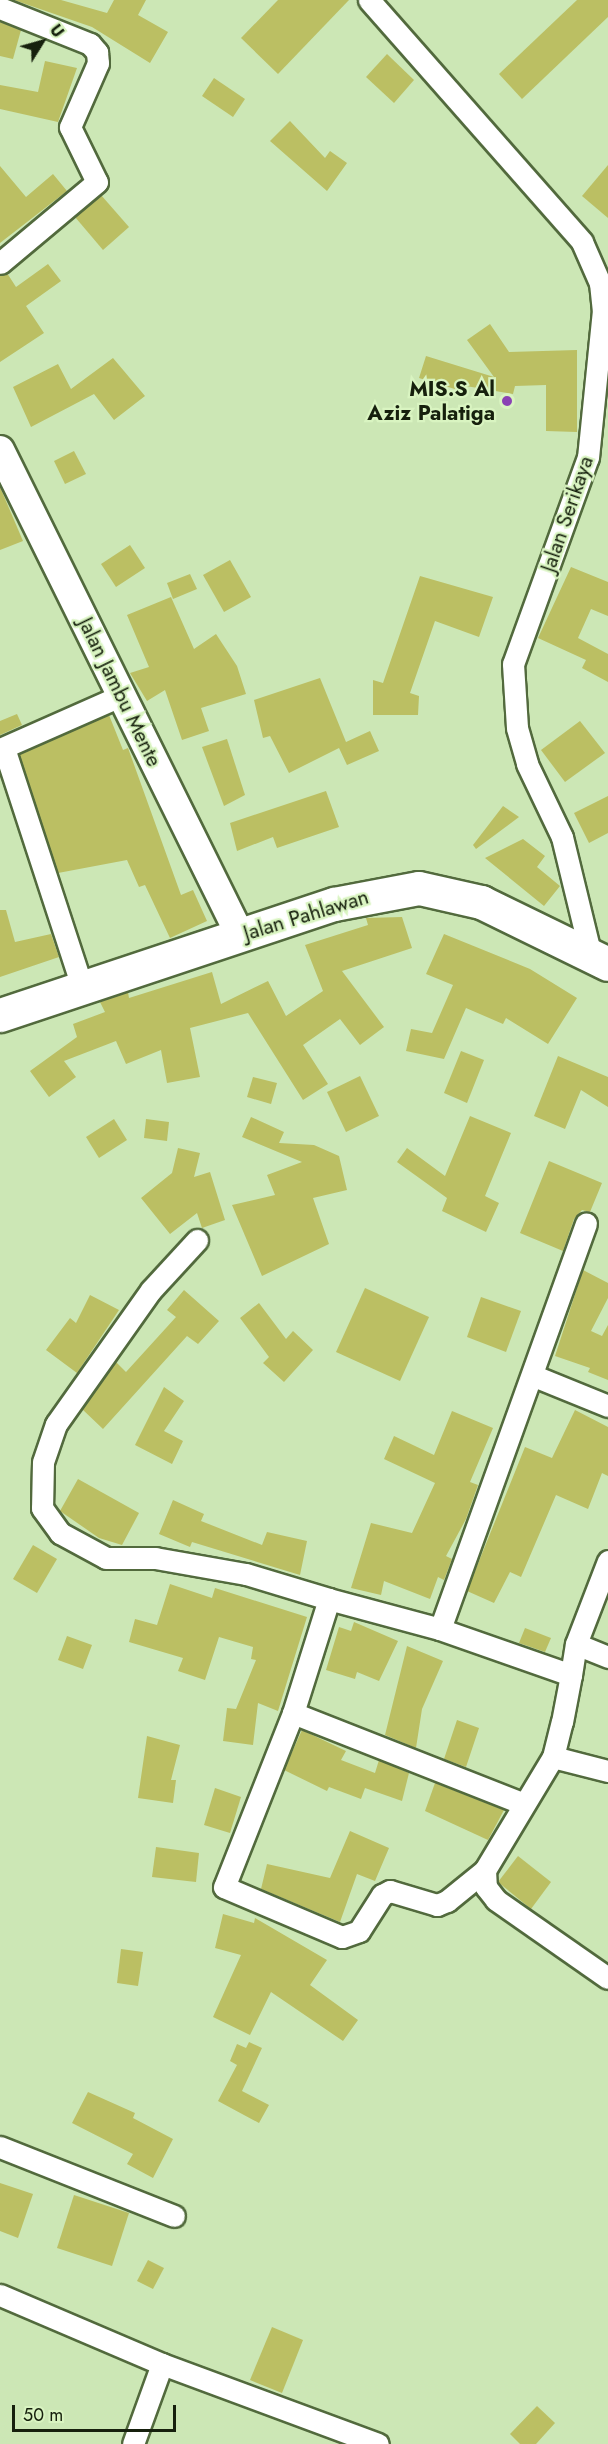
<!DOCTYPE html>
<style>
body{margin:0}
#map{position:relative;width:608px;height:2444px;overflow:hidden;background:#cce7b5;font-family:Jost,sans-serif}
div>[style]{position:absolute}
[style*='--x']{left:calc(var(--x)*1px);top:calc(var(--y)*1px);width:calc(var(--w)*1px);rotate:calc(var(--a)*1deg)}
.building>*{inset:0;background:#bbbf63}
.roads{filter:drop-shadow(2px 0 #526a3d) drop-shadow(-2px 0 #526a3d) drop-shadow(0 2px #526a3d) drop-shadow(0 -2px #526a3d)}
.minor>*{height:21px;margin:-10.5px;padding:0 10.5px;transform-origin:10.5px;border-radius:10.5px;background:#fff}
.secondary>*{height:28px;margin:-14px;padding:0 14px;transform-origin:14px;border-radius:14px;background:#fff}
.trunk>*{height:33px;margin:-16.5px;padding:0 16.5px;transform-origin:16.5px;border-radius:16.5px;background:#fff}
.dots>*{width:16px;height:16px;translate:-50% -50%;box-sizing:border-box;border:3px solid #d9f4c1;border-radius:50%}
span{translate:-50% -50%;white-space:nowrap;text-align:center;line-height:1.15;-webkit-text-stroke:4.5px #d9f4c1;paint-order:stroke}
.poi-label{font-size:21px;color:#16200d;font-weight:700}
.right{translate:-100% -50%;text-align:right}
.street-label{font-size:21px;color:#16200d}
.north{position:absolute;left:12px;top:12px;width:60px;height:60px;-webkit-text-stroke:4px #d9f4c1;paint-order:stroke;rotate:53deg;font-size:16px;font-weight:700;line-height:24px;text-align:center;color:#16200d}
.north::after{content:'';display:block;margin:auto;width:21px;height:27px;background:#16200d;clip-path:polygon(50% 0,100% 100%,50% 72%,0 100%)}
.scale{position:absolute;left:12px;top:2405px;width:164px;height:27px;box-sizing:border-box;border:3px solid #16200d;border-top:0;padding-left:8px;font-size:18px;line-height:21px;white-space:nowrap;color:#16200d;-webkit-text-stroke:4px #d9f4c1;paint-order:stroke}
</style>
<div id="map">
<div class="building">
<div style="clip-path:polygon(14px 0,61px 0,107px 13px,114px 0,146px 0,138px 15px,168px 32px,150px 63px,92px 27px)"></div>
<div style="clip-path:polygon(278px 0,349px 0,278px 74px,241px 38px)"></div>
<div style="clip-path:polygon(577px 0,608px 0,608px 17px,522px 99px,499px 74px)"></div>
<div style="clip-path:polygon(0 22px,21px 30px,13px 59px,0 56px)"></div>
<div style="clip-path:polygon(387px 54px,414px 80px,394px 103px,366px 77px)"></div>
<div style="clip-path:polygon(45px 61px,77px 68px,58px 122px,0 109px,0 85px,38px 92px)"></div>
<div style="clip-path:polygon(214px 78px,245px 99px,233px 117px,202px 96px)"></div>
<div style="clip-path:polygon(290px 121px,325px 158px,330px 151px,347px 163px,327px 191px,270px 141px)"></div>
<div style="clip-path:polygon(608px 165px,608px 218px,582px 196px)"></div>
<div style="clip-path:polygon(0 166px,26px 197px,53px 174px,67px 191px,0 243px)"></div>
<div style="clip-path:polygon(101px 195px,129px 227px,103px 250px,75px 217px)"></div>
<div style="clip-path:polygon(48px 264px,61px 281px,26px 306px,44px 333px,0 362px,0 275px,7px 273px,16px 287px)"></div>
<div style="clip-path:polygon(490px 324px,509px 352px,577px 350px,577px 432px,546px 431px,546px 385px,515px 386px,513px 394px,460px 385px,458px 390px,419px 378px,426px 356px,494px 377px,467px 340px)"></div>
<div style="clip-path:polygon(113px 358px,145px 396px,114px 420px,94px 394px,31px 427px,13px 387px,58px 364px,71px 389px)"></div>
<div style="clip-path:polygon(74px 451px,86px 474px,65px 484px,54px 461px)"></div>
<div style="clip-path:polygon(0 487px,23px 541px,0 550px)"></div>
<div style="clip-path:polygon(130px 545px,145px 568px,116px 587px,101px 564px)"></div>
<div style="clip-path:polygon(230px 560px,251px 597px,224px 612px,203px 575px)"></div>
<div style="clip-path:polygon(571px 567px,608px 582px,608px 616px,591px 609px,578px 638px,608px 654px,608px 682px,582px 668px,586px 660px,538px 638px)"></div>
<div style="clip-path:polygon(190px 574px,197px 589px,173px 599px,167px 583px)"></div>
<div style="clip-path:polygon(420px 576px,493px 597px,479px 637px,435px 621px,410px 693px,419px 696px,418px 715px,373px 715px,373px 680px,383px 683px)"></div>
<div style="clip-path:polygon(171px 597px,194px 649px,216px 634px,237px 666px,246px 694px,201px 708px,209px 731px,182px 740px,165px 690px,147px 701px,130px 673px,149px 667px,127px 615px)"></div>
<div style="clip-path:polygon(320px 678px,346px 742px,370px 731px,379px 751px,347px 765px,339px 748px,289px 773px,270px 736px,263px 738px,254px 700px)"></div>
<div style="clip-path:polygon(17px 714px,22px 725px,0 735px,0 721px)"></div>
<div style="clip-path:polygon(109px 715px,123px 750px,128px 748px,181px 895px,193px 890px,207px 921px,170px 938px,145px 885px,139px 887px,127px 860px,58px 873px,19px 754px)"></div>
<div style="clip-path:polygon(580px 721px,605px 753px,565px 782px,541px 750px)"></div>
<div style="clip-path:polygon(227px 739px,245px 795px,224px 806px,202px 747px)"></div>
<div style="clip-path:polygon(326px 791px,339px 827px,277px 848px,273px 837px,237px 851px,230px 823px)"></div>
<div style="clip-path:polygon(608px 796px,608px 833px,589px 843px,574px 813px)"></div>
<div style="clip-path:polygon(503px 806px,519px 817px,476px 849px,473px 845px)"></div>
<div style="clip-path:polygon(523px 839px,545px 856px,537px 867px,560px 886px,544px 906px,485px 858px)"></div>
<div style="clip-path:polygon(0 910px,6px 910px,15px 942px,51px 934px,59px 957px,0 977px)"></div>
<div style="clip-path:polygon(402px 917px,412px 948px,342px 971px,384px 1027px,360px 1045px,340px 1019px,303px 1045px,328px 1084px,303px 1100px,248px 1013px,190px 1028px,200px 1077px,167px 1083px,161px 1050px,126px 1064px,116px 1041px,64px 1061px,76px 1077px,49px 1097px,30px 1071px,77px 1037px,73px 1024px,105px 1012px,100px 1002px,128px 992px,129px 998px,212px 972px,221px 1004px,268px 981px,286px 1016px,323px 991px,305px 945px,368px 925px,366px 918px)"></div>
<div style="clip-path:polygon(444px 934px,530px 969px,577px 998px,548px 1044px,506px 1018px,503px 1024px,466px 1008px,444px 1059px,406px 1051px,411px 1029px,432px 1033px,453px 985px,426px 974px)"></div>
<div style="clip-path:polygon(461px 1051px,484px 1060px,467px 1103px,444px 1093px)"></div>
<div style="clip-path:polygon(558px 1056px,608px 1077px,608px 1107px,581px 1090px,565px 1129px,534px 1116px)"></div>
<div style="clip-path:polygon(360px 1076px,379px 1116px,346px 1132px,327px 1092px)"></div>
<div style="clip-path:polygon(253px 1077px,277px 1083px,271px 1104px,247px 1097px)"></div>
<div style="clip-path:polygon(470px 1116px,511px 1133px,485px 1196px,499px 1203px,486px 1232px,442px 1211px,447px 1198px,397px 1162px,407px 1148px,445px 1176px)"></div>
<div style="clip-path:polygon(251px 1117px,284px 1132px,279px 1143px,314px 1145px,339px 1156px,347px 1190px,313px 1198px,329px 1244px,262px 1276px,232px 1205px,275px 1195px,267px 1175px,302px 1162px,242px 1137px)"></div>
<div style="clip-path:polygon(114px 1119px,127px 1140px,99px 1158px,86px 1137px)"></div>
<div style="clip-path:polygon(146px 1119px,169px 1122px,167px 1141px,144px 1138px)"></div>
<div style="clip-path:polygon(178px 1148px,200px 1153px,194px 1177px,210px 1172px,225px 1220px,202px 1228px,197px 1213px,170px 1234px,141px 1198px,172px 1173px)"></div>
<div style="clip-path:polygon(549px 1161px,602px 1183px,590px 1212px,582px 1210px,574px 1219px,563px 1251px,520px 1233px)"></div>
<div style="clip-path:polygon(583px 1270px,608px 1283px,608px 1298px,591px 1331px,602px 1336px,608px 1325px,608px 1380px,588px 1372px,590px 1368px,555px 1356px)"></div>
<div style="clip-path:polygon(365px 1288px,429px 1317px,400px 1381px,336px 1352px)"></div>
<div style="clip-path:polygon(184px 1290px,219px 1321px,198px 1344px,187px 1336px,103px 1429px,82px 1409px,116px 1362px,126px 1372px,176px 1317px,167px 1310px)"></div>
<div style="clip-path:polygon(90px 1295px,119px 1310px,77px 1373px,46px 1350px,70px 1318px,76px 1323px)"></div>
<div style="clip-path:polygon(481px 1297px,521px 1311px,506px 1352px,467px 1337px)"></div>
<div style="clip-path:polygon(259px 1303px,286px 1339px,293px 1331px,313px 1350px,284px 1382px,263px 1363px,269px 1357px,240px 1318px)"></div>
<div style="clip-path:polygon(164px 1387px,184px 1401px,164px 1431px,183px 1441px,172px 1464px,135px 1445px)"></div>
<div style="clip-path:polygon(575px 1410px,608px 1427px,608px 1476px,602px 1473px,588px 1509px,556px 1495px,521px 1577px,510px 1572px,494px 1603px,467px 1591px,525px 1447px,552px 1458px)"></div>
<div style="clip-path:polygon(452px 1411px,493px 1428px,470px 1482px,478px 1485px,466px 1519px,446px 1556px,452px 1559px,444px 1580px,438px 1577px,430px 1599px,384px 1581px,381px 1595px,351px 1588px,371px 1523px,412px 1533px,435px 1483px,384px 1459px,394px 1436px,434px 1455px)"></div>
<div style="clip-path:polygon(78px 1479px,139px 1513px,122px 1545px,99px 1538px,60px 1511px)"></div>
<div style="clip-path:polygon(173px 1500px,204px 1514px,201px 1521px,262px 1545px,267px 1532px,307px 1541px,300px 1575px,192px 1542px,190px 1547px,159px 1534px)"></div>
<div style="clip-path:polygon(33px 1545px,57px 1559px,37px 1593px,13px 1579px)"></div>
<div style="clip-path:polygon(170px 1584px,212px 1598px,215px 1588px,307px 1617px,278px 1711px,258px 1703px,253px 1745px,223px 1741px,227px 1708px,236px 1709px,256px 1660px,251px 1659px,253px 1647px,219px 1637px,205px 1680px,178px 1671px,183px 1658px,129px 1642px,135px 1619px,157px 1625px)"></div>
<div style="clip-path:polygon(354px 1622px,398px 1641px,379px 1681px,357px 1672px,355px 1679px,326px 1670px,339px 1627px,351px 1631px)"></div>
<div style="clip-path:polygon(525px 1628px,551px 1638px,545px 1652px,519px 1643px)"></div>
<div style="clip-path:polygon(67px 1636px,92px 1645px,83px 1669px,58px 1660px)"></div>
<div style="clip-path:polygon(407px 1646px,443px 1661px,422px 1709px,416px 1748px,385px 1735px)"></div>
<div style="clip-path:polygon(457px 1720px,479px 1728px,466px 1767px,444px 1759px)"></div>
<div style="clip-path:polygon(302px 1730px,346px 1751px,341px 1760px,375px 1773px,379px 1760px,409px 1773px,402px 1801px,365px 1788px,361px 1799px,329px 1787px,327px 1791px,284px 1770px)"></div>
<div style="clip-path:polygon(147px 1736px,180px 1745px,171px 1780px,176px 1780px,173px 1803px,138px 1798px)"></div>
<div style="clip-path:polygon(435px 1783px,504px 1810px,488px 1840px,425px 1811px)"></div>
<div style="clip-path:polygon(215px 1788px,241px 1797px,230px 1833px,204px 1825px)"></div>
<div style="clip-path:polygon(350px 1831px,389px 1848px,375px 1881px,357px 1874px,340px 1922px,261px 1889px,267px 1864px,330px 1878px)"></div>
<div style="clip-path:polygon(156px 1847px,199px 1853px,196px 1882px,152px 1877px)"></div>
<div style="clip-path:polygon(518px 1856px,551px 1882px,531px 1909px,498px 1882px)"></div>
<div style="clip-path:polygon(223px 1914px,254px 1923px,255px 1918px,327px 1960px,310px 1985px,358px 2020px,343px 2041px,271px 1992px,250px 2035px,213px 2017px,241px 1955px,215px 1948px)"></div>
<div style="clip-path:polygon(121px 1949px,143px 1952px,138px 1986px,117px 1983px)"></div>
<div style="clip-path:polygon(249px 2042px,262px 2048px,242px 2091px,269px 2105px,259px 2123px,218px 2101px,237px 2065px,230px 2061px,237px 2044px,246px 2048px)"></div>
<div style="clip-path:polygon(88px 2092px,135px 2113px,133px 2118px,173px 2139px,153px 2178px,127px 2164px,133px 2154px,72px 2123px)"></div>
<div style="clip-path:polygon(0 2183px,33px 2194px,18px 2238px,0 2231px)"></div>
<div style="clip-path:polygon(74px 2195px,129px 2213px,112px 2266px,57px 2248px)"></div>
<div style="clip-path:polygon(148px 2260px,164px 2268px,153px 2289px,137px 2281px)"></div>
<div style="clip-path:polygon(272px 2327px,303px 2340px,282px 2393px,250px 2380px)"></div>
<div style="clip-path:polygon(537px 2406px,555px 2423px,536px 2444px,520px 2444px,510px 2434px)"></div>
</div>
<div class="roads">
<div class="minor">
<div style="--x:369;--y:0;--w:322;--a:48.6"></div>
<div style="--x:582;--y:242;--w:45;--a:66.3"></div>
<div style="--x:600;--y:283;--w:27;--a:84"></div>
<div style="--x:603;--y:310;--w:148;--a:95.8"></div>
<div style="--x:588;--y:457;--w:220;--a:109.9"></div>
<div style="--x:513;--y:664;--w:64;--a:86.4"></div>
<div style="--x:517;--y:728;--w:37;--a:74"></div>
<div style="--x:527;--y:764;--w:81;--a:64.4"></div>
<div style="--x:562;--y:837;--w:118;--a:76.3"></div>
<div style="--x:0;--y:8;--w:97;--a:21.8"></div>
<div style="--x:90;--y:44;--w:11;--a:49"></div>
<div style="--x:97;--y:52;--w:11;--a:85"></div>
<div style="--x:98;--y:63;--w:70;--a:113.6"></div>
<div style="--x:70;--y:127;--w:61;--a:63.9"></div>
<div style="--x:97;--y:182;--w:126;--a:140.1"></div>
<div style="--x:4;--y:748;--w:255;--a:71.9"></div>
<div style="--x:0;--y:749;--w:131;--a:-23.8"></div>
<div style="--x:197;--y:1240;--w:68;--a:132.6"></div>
<div style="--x:151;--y:1290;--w:164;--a:125.3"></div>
<div style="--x:56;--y:1424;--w:40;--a:108.9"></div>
<div style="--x:43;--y:1462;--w:46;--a:91.2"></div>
<div style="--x:42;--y:1508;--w:31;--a:54"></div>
<div style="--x:60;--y:1533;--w:52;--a:28.5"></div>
<div style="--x:106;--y:1558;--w:49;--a:0"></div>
<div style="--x:155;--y:1558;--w:92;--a:10"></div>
<div style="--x:246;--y:1574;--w:87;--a:16.8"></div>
<div style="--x:534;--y:1376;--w:80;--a:22.1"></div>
<div style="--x:608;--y:1561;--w:89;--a:111.1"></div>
<div style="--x:576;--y:1644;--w:35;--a:22"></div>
<div style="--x:440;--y:1629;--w:431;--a:-70.2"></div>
<div style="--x:571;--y:1675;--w:139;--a:-160.7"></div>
<div style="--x:440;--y:1629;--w:115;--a:-164.9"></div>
<div style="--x:329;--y:1599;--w:120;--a:107.5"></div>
<div style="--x:293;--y:1713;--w:187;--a:111.6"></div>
<div style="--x:224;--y:1887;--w:128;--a:23"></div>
<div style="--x:342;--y:1937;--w:18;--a:-19"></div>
<div style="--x:359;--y:1931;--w:43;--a:-57.4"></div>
<div style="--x:382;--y:1895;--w:9;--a:-27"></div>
<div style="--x:390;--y:1891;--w:49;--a:16.6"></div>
<div style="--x:437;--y:1905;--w:11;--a:-22"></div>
<div style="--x:447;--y:1901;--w:49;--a:-39.2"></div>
<div style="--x:485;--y:1870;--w:132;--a:-59"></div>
<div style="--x:553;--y:1757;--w:36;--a:-76"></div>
<div style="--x:562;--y:1722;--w:48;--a:-79.2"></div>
<div style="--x:571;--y:1675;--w:31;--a:-81"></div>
<div style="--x:293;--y:1713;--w:248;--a:21.5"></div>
<div style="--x:553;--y:1757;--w:57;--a:14.3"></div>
<div style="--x:485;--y:1870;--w:17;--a:87"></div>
<div style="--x:486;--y:1887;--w:16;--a:52"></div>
<div style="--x:496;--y:1900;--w:136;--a:34.9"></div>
<div style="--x:0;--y:2147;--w:187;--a:21.6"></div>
<div style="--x:0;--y:2295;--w:176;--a:23.1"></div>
<div style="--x:162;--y:2364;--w:230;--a:20.3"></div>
<div style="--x:133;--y:2444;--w:85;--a:-70.1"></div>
</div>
<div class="secondary">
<div style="--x:0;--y:450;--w:541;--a:63.67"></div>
</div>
<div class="trunk">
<div style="--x:0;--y:1015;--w:352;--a:-18.4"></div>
<div style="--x:334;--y:904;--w:86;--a:-10.7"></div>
<div style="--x:419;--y:888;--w:64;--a:12.7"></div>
<div style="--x:481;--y:902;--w:141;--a:26"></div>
</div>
</div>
<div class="dots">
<div style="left:507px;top:401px;background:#8a42b4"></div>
</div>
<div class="poi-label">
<span class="right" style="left:495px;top:401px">MIS.S Al<br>Aziz Palatiga</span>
</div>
<div class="street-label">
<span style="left:567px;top:514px;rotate:-71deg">Jalan Serikaya</span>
<span style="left:120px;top:692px;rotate:64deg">Jalan Jambu Mente</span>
<span style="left:306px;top:915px;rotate:-17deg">Jalan Pahlawan</span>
</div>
<div class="north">U</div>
<div class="scale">50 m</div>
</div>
